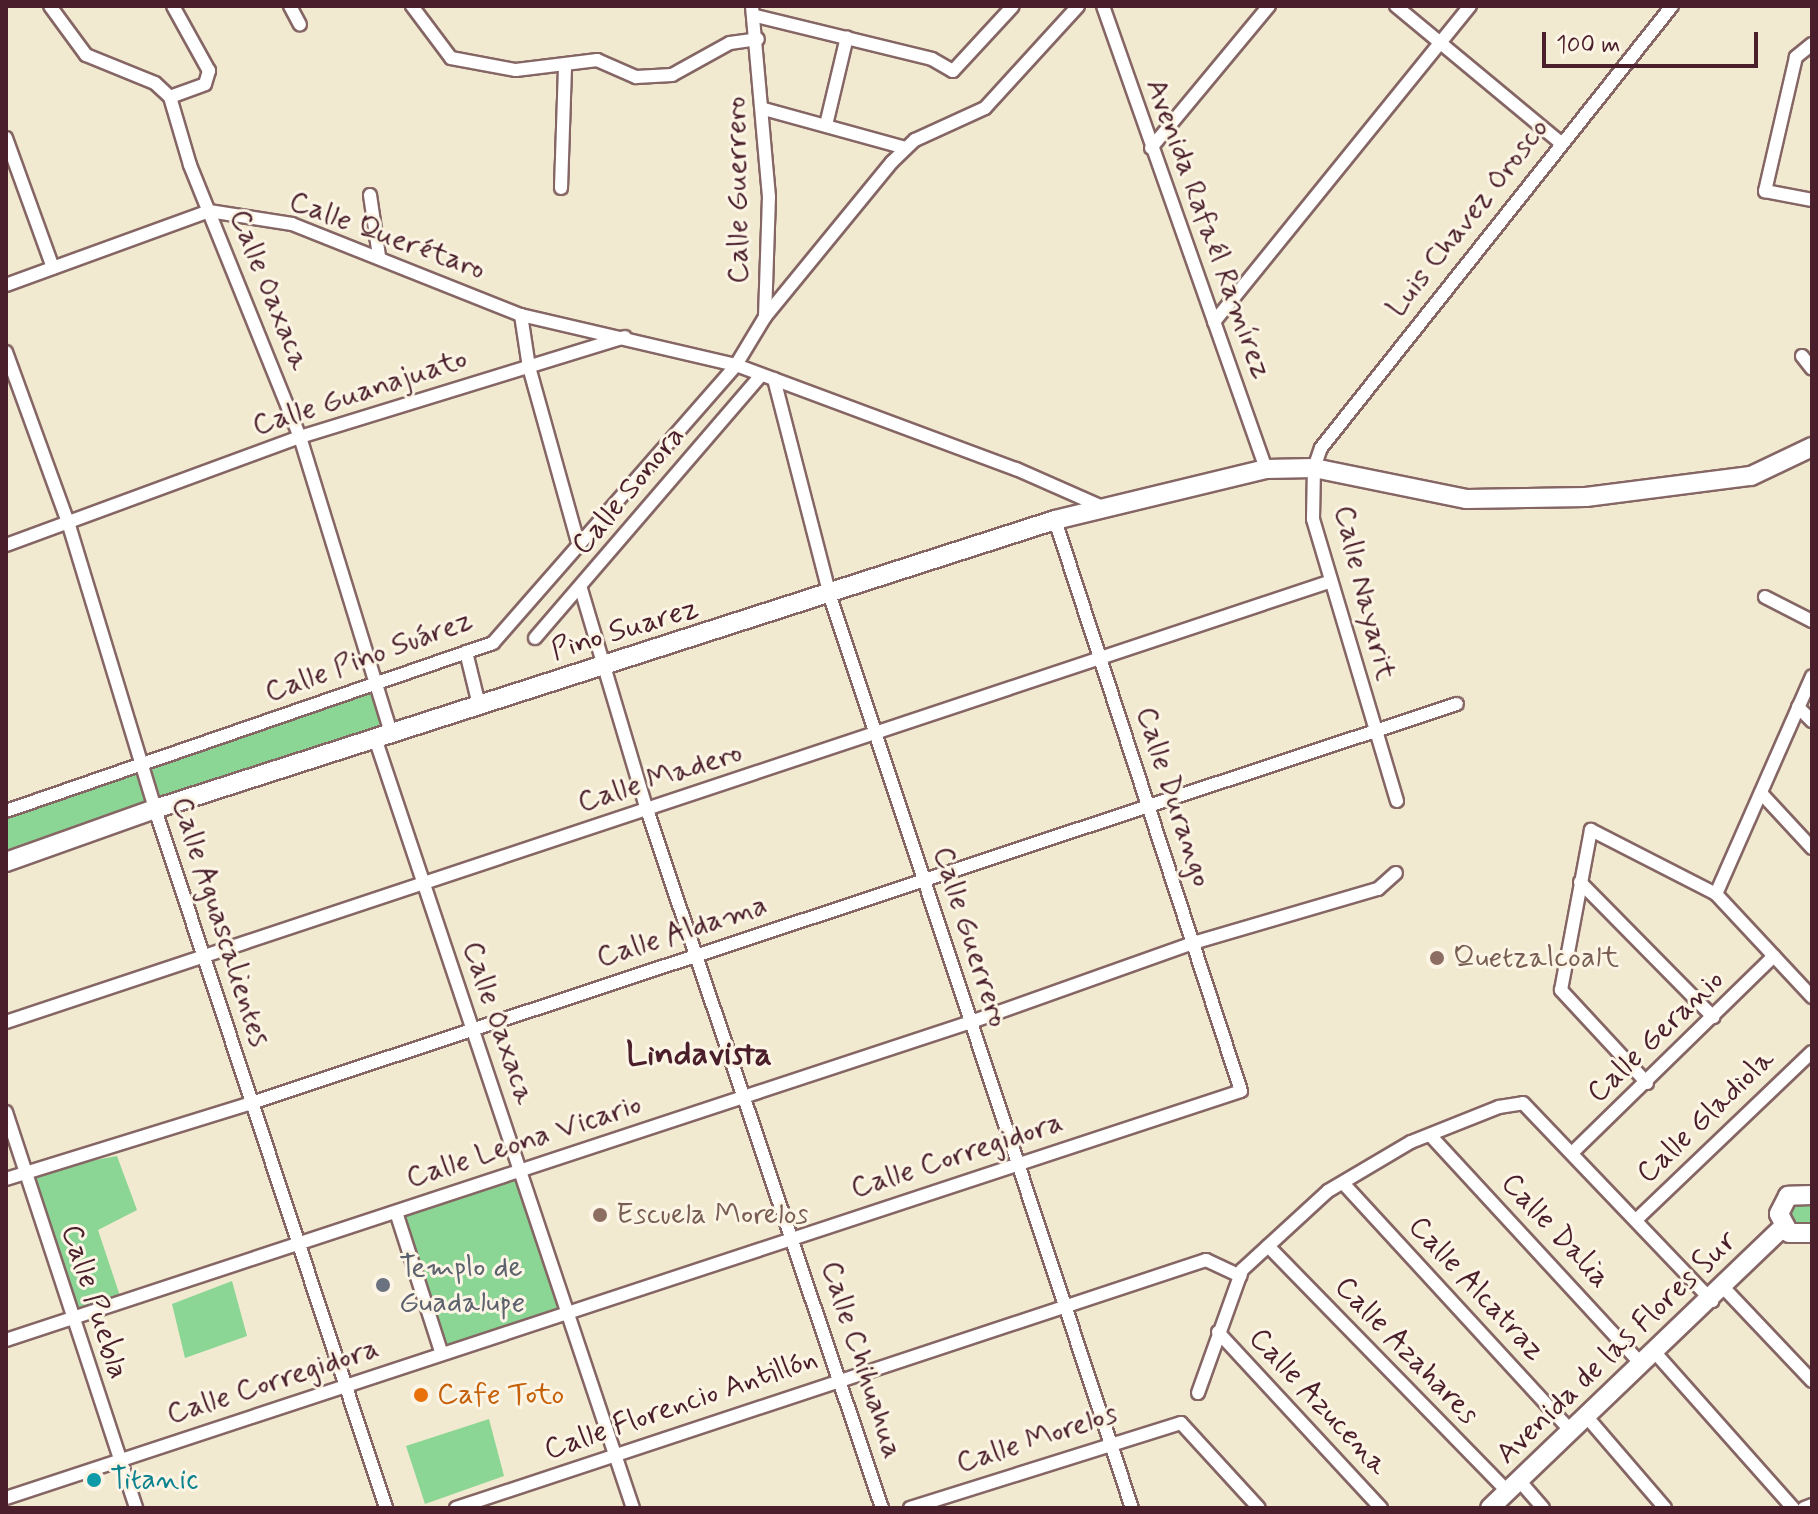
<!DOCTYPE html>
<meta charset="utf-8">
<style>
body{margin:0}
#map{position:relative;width:1818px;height:1514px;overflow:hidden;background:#f2ead0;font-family:Mynerve,sans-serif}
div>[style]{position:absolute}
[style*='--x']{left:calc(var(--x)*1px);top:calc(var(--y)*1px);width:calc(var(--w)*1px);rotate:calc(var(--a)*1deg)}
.green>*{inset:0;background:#8bd694}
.roads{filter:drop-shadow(2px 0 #856665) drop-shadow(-2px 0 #856665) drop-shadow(0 2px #856665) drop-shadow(0 -2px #856665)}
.street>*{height:12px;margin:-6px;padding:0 6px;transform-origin:6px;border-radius:6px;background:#fff}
.secondary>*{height:18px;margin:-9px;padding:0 9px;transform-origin:9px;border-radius:9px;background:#fff}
.dots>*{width:22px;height:22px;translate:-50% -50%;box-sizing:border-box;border:4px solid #fcf5e5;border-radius:50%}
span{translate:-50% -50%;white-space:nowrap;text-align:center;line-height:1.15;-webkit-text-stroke:6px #fcf5e5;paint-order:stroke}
.street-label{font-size:30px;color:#4a1f2b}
.education-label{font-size:30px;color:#785e54}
.left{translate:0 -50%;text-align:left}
.worship-label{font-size:30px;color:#5b616d}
.food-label{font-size:30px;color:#c56008}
.culture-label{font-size:30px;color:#0d838f}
.quarter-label{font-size:34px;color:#4a1f2b;font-weight:700}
.frame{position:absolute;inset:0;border:8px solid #4a1f2b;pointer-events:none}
.scale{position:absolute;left:1542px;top:32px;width:216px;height:36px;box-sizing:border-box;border:4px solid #4a1f2b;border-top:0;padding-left:10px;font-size:24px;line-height:28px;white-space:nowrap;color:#4a1f2b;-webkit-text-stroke:6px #fcf5e5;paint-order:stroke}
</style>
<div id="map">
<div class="green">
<div style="clip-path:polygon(375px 683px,391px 732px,6px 862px,6px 811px)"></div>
<div style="clip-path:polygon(117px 1156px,137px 1210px,98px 1230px,122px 1302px,73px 1318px,25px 1173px)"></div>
<div style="clip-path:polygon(518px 1172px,567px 1313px,442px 1354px,396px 1212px)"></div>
<div style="clip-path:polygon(1789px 1195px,1812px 1198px,1812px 1231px,1783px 1227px)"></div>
<div style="clip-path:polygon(232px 1281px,247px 1336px,185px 1358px,172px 1304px)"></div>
<div style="clip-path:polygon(489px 1419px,504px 1476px,425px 1504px,406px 1446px)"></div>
</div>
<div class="roads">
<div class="street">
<div style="--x:50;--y:6;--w:61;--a:53.7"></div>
<div style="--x:86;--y:55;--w:74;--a:22.1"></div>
<div style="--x:155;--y:83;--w:21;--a:43"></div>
<div style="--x:290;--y:6;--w:21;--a:62"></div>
<div style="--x:412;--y:6;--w:65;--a:53.1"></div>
<div style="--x:451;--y:58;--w:66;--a:10.5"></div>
<div style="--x:516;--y:70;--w:82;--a:-7"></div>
<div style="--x:597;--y:60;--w:43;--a:23.6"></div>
<div style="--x:636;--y:77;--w:36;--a:-3"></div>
<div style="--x:672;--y:75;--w:66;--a:-28.9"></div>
<div style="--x:730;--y:43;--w:28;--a:-8"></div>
<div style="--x:1103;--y:6;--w:491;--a:70.6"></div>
<div style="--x:1396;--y:6;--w:213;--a:39.7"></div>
<div style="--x:756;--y:16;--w:181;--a:13.7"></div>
<div style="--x:932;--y:59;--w:24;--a:30"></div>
<div style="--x:953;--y:71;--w:88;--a:-47.3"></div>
<div style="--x:1812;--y:44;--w:21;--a:141"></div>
<div style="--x:1796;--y:57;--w:138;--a:103"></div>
<div style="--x:1765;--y:191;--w:48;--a:10.8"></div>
<div style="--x:170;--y:97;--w:71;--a:73.6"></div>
<div style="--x:190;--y:165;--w:293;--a:68"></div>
<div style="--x:300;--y:437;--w:309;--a:72.9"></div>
<div style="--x:170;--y:97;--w:37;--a:-20"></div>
<div style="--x:205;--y:84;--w:14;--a:-73"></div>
<div style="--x:209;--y:71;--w:74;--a:-119"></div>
<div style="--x:764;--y:109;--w:147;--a:15.4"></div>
<div style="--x:826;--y:125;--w:90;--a:-76.6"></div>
<div style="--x:6;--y:138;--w:138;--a:70.1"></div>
<div style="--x:1151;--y:148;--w:185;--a:-50.3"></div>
<div style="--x:561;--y:188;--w:120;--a:-88.1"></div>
<div style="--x:370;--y:195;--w:62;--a:81.6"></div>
<div style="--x:6;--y:285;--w:216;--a:-20"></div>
<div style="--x:209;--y:211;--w:84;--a:8.9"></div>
<div style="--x:292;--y:224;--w:246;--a:21.7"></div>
<div style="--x:521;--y:315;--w:221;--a:13.1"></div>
<div style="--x:736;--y:365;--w:299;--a:20.4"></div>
<div style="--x:1016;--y:469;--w:97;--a:23.7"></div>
<div style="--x:521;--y:315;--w:53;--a:81.3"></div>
<div style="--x:529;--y:367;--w:183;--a:74.4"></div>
<div style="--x:765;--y:317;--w:200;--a:-50.7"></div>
<div style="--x:892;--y:162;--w:32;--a:-44"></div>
<div style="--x:915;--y:140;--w:77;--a:-24.6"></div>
<div style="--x:985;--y:108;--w:138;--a:-47.6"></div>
<div style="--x:1214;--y:322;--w:407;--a:-51"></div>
<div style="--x:6;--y:352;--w:181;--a:70"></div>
<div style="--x:68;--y:522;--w:300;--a:73.1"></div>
<div style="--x:155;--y:809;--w:736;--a:71.71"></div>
<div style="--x:1802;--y:356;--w:16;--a:52"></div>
<div style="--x:774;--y:379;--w:224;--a:75.5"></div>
<div style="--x:830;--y:596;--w:961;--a:71.68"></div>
<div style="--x:6;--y:545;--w:313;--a:-20.2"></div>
<div style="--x:300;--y:437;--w:340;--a:-17.1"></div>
<div style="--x:581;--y:589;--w:231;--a:73.4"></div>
<div style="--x:647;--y:810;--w:736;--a:71.39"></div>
<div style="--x:1765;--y:597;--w:53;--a:27.1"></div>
<div style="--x:535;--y:638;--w:347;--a:-49.3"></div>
<div style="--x:466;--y:652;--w:55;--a:76.2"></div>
<div style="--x:1798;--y:707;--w:20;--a:45"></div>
<div style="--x:375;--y:738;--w:812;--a:71.48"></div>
<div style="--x:1761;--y:793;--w:75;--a:47.2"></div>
<div style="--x:1397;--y:801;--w:294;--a:-106.6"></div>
<div style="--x:1313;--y:519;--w:51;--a:-88.9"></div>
<div style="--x:1314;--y:468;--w:21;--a:-71"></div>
<div style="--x:1321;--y:448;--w:564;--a:-51.55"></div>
<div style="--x:6;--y:811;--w:515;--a:-19.03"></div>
<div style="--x:493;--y:643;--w:369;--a:-48.8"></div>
<div style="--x:736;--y:365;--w:56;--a:-58.9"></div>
<div style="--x:765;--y:317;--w:120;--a:-88.1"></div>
<div style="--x:769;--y:197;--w:192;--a:-95.1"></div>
<div style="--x:1580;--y:882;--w:190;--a:45.4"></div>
<div style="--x:1716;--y:894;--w:238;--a:-66.2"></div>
<div style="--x:6;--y:1022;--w:1394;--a:-18.4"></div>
<div style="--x:1647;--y:1083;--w:127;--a:-132.8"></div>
<div style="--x:1561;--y:990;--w:163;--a:-79.4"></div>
<div style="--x:1591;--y:830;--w:140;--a:27.1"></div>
<div style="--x:1716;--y:894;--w:141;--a:47"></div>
<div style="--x:6;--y:1112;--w:417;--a:71.8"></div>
<div style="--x:1430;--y:1135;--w:311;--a:47.3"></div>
<div style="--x:1572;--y:1153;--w:282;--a:-44.3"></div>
<div style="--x:6;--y:1179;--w:257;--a:-17.2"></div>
<div style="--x:251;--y:1103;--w:1270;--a:-18.31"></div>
<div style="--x:1343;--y:1183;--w:337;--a:47.4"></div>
<div style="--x:396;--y:1212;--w:149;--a:72.1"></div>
<div style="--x:1636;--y:1220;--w:243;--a:-43.7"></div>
<div style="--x:1268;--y:1246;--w:342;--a:45.7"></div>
<div style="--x:1722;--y:1286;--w:131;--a:46.5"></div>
<div style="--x:1218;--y:1332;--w:240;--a:47.2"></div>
<div style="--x:6;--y:1340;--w:1016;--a:-18.24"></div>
<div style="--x:971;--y:1022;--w:236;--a:-19.6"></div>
<div style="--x:1193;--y:943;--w:193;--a:-16.3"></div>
<div style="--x:1378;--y:889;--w:24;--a:-42"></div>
<div style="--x:1659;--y:1357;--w:202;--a:48.4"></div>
<div style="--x:1198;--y:1393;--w:131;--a:-70.3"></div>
<div style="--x:1242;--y:1270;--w:117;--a:-42.6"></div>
<div style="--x:1328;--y:1191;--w:96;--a:-30.6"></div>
<div style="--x:1411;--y:1142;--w:95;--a:-21.7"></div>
<div style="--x:1499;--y:1107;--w:24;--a:-9"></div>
<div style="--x:1523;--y:1103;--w:274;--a:46.3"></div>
<div style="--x:1586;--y:1416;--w:121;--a:49.3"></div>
<div style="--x:1524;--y:1486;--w:29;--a:49"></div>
<div style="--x:6;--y:1498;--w:1300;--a:-18.24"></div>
<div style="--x:1241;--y:1091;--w:601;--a:-108.04"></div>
<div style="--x:456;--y:1508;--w:790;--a:-18.3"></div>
<div style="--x:1206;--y:1260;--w:38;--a:25"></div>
<div style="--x:910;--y:1508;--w:284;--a:-17.4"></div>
<div style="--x:1181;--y:1423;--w:115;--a:47.5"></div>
<div style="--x:1804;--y:1508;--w:9;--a:-21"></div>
</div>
<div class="secondary">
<div style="--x:6;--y:862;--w:158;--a:-19.6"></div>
<div style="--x:155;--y:809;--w:945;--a:-17.8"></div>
<div style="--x:1055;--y:520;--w:217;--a:-13.6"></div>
<div style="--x:1266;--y:469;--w:48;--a:-1.2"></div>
<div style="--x:1314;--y:468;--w:156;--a:11.5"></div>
<div style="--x:1467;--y:499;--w:119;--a:-1"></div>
<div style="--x:1586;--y:497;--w:166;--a:-7.3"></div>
<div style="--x:1751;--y:476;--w:68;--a:-25.4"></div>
<div style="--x:1812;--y:1195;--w:24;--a:178"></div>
<div style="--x:1788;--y:1196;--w:20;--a:117"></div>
<div style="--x:1779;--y:1214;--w:21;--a:62"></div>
<div style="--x:1789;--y:1233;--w:23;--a:0"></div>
<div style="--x:1490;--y:1508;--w:406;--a:-43.8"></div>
</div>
</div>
<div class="dots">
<div style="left:1437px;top:958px;background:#8d6e63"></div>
<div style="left:600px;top:1215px;background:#8d6e63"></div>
<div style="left:383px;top:1285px;background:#6b7280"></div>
<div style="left:421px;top:1395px;background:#e8710a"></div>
<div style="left:94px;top:1480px;background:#0f9aa8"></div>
</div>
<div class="street-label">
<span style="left:738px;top:190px;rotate:-91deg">Calle Guerrero</span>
<span style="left:1468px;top:218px;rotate:-52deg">Luis Chavez Orosco</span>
<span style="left:1208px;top:229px;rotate:70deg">Avenida Rafaél Ramírez</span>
<span style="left:387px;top:236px;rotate:20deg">Calle Querétaro</span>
<span style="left:269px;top:290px;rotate:68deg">Calle Oaxaca</span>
<span style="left:360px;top:393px;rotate:-18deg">Calle Guanajuato</span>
<span style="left:629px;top:491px;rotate:-50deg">Calle Sonora</span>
<span style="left:1364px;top:593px;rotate:76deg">Calle Nayarit</span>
<span style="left:625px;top:630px;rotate:-17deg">Pino Suarez</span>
<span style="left:369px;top:657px;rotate:-20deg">Calle Pino Suárez</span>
<span style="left:660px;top:778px;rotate:-18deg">Calle Madero</span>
<span style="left:1173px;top:797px;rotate:72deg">Calle Durango</span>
<span style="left:220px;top:922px;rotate:72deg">Calle Aguascalientes</span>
<span style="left:682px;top:932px;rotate:-18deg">Calle Aldama</span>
<span style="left:970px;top:937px;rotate:72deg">Calle Guerrero</span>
<span style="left:498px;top:1023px;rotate:71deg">Calle Oaxaca</span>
<span style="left:1656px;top:1037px;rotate:-44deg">Calle Geranio</span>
<span style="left:1706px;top:1117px;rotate:-44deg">Calle Gladiola</span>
<span style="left:524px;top:1142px;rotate:-18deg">Calle Leona Vicario</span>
<span style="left:957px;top:1156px;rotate:-18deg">Calle Corregidora</span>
<span style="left:1555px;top:1231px;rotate:47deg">Calle Dalia</span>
<span style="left:1476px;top:1289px;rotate:47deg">Calle Alcatraz</span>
<span style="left:94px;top:1302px;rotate:72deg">Calle Puebla</span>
<span style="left:1617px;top:1348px;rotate:-44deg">Avenida de las Flores Sur</span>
<span style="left:1406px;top:1351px;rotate:46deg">Calle Azahares</span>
<span style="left:861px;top:1360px;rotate:72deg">Calle Chihuahua</span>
<span style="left:273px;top:1382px;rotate:-18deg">Calle Corregidora</span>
<span style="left:1318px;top:1402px;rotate:47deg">Calle Azucena</span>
<span style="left:681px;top:1405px;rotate:-19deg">Calle Florencio Antillón</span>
<span style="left:1037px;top:1439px;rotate:-18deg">Calle Morelos</span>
</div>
<div class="education-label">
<span class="left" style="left:1453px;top:958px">Quetzalcoalt</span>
<span class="left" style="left:616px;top:1215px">Escuela Morelos</span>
</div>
<div class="worship-label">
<span class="left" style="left:399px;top:1285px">Templo de<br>Guadalupe</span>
</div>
<div class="food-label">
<span class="left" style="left:437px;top:1395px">Cafe Toto</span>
</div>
<div class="culture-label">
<span class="left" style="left:110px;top:1480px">Titanic</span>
</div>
<div class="quarter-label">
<span style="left:699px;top:1055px">Lindavista</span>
</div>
<div class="frame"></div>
<div class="scale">100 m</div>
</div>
